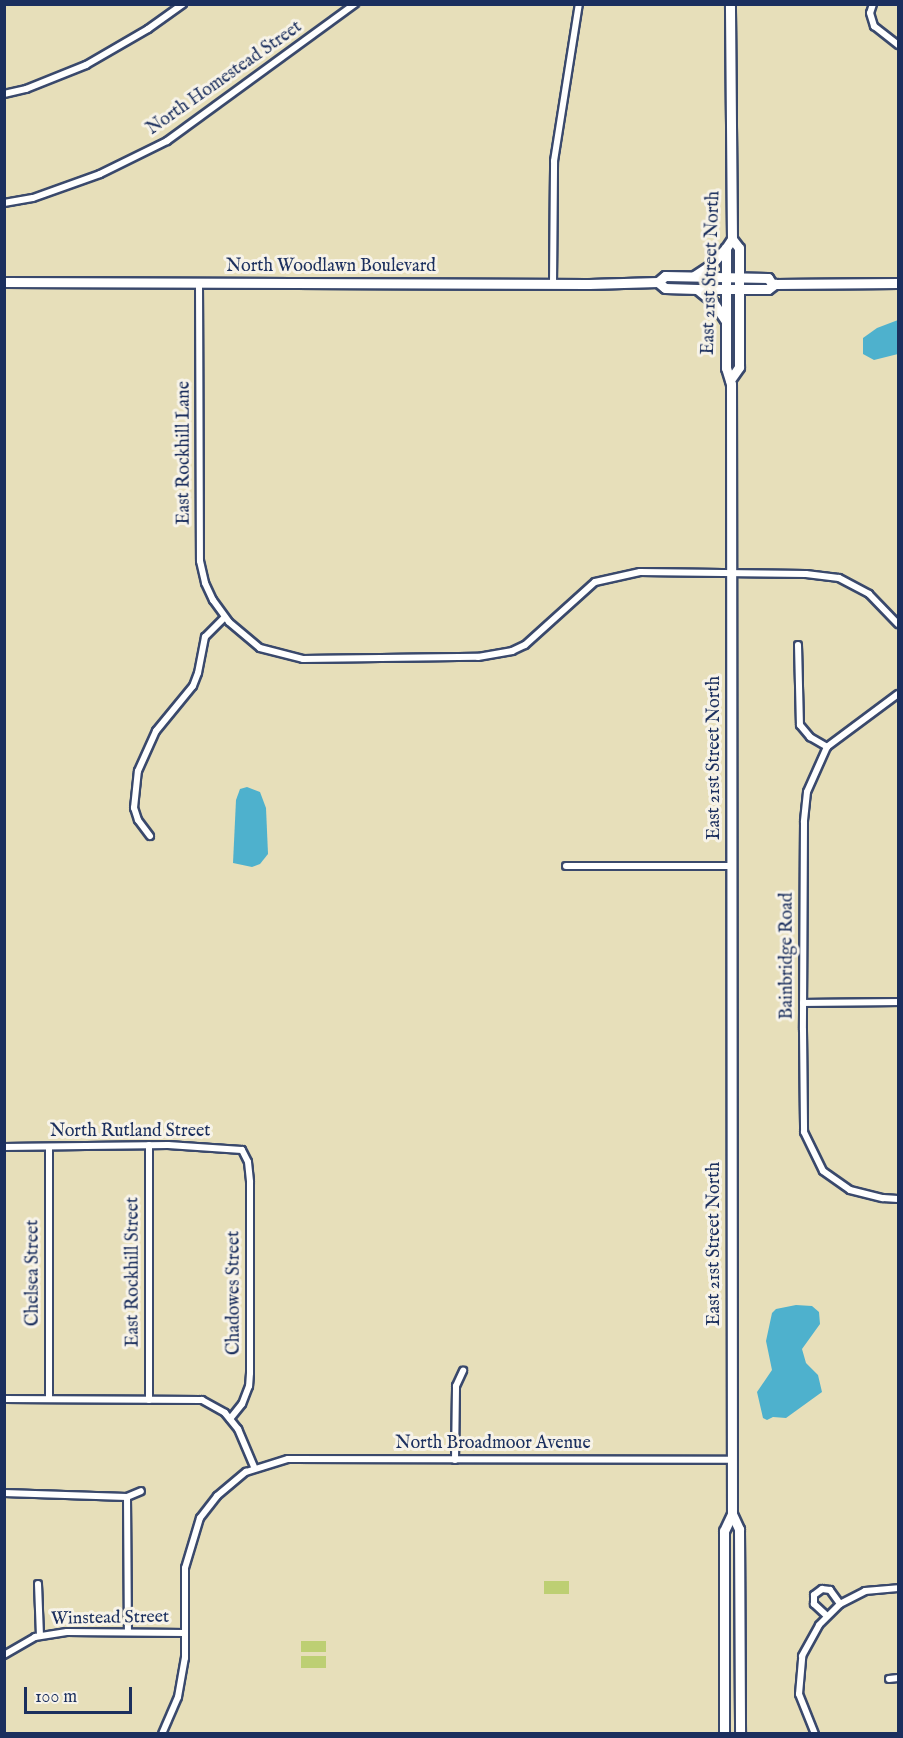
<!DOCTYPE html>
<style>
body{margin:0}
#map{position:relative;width:903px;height:1738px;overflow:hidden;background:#e7dfba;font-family:"IM FELL English",serif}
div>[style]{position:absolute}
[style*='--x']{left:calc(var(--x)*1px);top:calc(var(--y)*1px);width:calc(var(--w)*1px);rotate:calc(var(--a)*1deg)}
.green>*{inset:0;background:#bdcf73}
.water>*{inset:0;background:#4eb1cd}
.roads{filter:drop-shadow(2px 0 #3a496c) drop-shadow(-2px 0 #3a496c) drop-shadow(0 2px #3a496c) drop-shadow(0 -2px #3a496c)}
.minor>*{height:6px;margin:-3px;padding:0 3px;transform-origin:3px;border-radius:3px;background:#fff}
.secondary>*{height:9px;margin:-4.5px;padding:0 4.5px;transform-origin:4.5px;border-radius:4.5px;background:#fff}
span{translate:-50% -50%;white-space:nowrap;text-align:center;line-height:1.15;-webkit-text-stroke:6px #f7f3e8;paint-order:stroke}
.street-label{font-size:18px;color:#1b2f5e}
.frame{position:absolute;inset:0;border:6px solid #1b2f5e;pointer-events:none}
.scale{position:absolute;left:24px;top:1687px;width:108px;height:27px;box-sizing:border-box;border:3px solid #1b2f5e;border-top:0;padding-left:8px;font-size:18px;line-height:21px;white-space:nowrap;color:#1b2f5e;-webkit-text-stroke:4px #f7f3e8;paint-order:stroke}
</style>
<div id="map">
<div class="green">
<div style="clip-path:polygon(544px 1581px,569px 1581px,569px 1594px,544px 1594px)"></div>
<div style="clip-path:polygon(301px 1641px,326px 1641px,326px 1652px,301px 1652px)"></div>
<div style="clip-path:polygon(301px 1656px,326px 1656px,326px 1668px,301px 1668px)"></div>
</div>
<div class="water">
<div style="clip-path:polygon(898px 320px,898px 354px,874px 360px,863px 354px,863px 338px,877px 328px)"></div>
<div style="clip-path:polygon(247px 787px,260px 792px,266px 808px,268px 854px,260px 864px,252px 867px,233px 863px,236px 800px,240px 789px)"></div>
<div style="clip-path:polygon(796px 1305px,812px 1306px,819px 1312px,820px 1324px,802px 1349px,806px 1363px,818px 1375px,822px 1392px,786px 1418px,773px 1417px,767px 1420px,763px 1418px,757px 1392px,772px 1370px,766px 1341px,772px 1313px,776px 1309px)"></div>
</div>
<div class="roads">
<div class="minor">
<div style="--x:873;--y:4;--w:9;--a:108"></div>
<div style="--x:870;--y:13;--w:14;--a:73"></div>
<div style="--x:874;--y:26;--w:31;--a:38"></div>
<div style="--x:4;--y:94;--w:23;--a:-13"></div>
<div style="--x:26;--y:89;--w:65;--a:-21.8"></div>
<div style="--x:86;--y:65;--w:72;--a:-30.1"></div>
<div style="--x:148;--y:29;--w:43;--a:-35.5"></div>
<div style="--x:4;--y:203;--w:29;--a:-10"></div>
<div style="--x:33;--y:198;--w:71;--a:-19.7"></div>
<div style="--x:100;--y:174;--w:75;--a:-26.2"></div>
<div style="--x:167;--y:141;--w:233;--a:-36.1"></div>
<div style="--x:199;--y:283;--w:278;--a:89.8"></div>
<div style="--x:200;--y:561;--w:23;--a:77"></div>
<div style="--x:205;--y:583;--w:19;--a:65"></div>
<div style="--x:213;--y:600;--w:27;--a:54"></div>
<div style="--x:229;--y:622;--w:40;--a:40"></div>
<div style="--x:260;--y:648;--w:44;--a:14.3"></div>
<div style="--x:303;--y:659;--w:175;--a:-0.7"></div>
<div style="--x:478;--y:657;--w:35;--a:-10"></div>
<div style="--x:512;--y:651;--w:14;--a:-25"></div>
<div style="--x:525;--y:645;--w:94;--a:-42"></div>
<div style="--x:595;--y:582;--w:46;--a:-12.5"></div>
<div style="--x:640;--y:572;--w:166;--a:0.7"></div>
<div style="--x:806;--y:574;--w:33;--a:7"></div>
<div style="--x:839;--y:578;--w:34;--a:28"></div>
<div style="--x:869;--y:594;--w:42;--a:46"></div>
<div style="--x:553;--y:284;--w:123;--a:-89.5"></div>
<div style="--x:554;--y:161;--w:159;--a:-81"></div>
<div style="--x:798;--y:645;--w:80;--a:88.6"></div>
<div style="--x:800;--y:725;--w:16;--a:50"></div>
<div style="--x:810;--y:737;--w:20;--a:30"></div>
<div style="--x:898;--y:694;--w:89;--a:143.3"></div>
<div style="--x:827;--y:747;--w:49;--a:114"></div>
<div style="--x:807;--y:792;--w:30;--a:96"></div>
<div style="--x:804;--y:822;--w:208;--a:90.3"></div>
<div style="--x:803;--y:1030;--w:102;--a:89.4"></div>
<div style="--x:804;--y:1132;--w:43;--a:64"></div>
<div style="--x:823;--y:1171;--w:33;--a:35"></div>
<div style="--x:850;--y:1190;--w:34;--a:14"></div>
<div style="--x:883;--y:1198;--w:15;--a:4"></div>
<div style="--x:150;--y:836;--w:20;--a:-127"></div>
<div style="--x:138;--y:820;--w:13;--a:-108"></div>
<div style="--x:134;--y:808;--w:37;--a:-84"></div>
<div style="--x:138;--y:771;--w:44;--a:-65.8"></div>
<div style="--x:156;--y:731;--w:58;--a:-50.6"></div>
<div style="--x:193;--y:686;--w:14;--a:-69"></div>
<div style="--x:198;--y:673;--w:37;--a:-79"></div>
<div style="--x:205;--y:637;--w:28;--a:-45"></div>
<div style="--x:566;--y:866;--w:166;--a:0"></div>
<div style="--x:803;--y:1003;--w:95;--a:-0.6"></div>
<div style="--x:4;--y:1147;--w:164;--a:-0.7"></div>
<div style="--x:168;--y:1145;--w:74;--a:3.9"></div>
<div style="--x:242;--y:1150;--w:13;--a:63"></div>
<div style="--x:248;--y:1162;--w:20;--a:84"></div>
<div style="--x:250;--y:1182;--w:191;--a:90"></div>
<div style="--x:250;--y:1373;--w:13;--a:94"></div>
<div style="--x:249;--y:1386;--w:19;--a:111"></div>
<div style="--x:242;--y:1404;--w:19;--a:129"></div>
<div style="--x:49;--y:1147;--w:252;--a:90"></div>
<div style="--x:4;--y:1399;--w:198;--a:0.3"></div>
<div style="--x:202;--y:1400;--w:26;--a:29"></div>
<div style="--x:225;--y:1413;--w:21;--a:51"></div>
<div style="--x:238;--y:1429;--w:43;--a:67"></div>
<div style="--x:149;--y:1400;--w:255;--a:-90"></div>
<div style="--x:455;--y:1460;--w:74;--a:-89.2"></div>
<div style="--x:456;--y:1386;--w:17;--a:-65"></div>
<div style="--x:4;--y:1493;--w:123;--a:1.9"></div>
<div style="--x:127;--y:1497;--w:135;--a:89.6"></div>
<div style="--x:127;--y:1497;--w:15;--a:-23"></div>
<div style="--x:38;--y:1584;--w:52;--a:87.8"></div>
<div style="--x:827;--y:1616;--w:18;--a:-137"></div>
<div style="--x:814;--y:1604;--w:9;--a:-90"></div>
<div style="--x:814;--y:1595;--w:10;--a:-37"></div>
<div style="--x:822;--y:1589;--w:8;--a:7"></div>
<div style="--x:830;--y:1590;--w:17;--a:54"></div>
<div style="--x:4;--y:1655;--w:36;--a:-30"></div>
<div style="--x:35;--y:1637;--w:32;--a:-9"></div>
<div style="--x:67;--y:1632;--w:118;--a:0.5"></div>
<div style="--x:889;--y:1679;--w:9;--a:-6"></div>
<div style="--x:162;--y:1734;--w:40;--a:-66.6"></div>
<div style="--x:178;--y:1697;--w:40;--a:-80"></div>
<div style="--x:185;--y:1658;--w:90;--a:-90"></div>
<div style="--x:185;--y:1568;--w:52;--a:-73.3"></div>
<div style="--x:200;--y:1518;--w:28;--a:-52"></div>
<div style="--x:217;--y:1496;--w:38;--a:-40"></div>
<div style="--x:246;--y:1472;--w:44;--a:-17.2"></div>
<div style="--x:288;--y:1459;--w:444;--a:0.1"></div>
<div style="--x:815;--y:1734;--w:43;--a:-111.8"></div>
<div style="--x:799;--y:1694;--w:38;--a:-85"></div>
<div style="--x:802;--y:1656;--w:35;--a:-61"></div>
<div style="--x:819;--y:1625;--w:30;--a:-45"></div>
<div style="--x:840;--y:1604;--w:28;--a:-27"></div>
<div style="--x:865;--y:1591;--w:33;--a:-5"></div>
</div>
<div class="secondary">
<div style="--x:694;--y:276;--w:20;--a:-33"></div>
<div style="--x:711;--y:265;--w:23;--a:-49"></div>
<div style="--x:4;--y:282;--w:585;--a:0.2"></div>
<div style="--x:589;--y:284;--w:69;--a:-1.7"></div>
<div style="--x:658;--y:282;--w:9;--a:-41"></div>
<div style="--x:665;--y:276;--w:103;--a:1.1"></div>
<div style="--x:768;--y:278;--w:7;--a:56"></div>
<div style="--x:658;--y:282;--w:9;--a:41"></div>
<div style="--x:665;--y:288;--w:32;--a:2"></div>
<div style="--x:697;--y:289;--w:71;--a:0"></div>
<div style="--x:768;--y:289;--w:9;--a:-36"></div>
<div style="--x:775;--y:284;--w:123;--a:-0.5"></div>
<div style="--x:697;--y:289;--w:21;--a:39"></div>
<div style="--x:713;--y:302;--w:22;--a:56"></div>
<div style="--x:730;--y:380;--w:16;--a:-55"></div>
<div style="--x:739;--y:367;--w:119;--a:-90"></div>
<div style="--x:739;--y:248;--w:11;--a:-128"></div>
<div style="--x:732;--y:1514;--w:17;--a:65"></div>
<div style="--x:739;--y:1529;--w:205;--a:89.7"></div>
<div style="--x:724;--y:1734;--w:203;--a:-90"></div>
<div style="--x:724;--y:1531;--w:19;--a:-65"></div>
<div style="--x:732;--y:1514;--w:1130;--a:-90.05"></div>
<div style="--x:731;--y:384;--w:17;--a:-107"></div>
<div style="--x:726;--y:368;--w:120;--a:-90"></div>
<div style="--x:726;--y:248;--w:11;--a:-56"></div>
<div style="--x:732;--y:239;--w:235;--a:-90.5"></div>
</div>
</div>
<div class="street-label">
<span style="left:225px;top:79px;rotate:-35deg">North Homestead Street</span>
<span style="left:331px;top:267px">North Woodlawn Boulevard</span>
<span style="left:712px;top:273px;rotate:-88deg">East 21st Street North</span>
<span style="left:185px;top:453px;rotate:-90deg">East Rockhill Lane</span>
<span style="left:715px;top:758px;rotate:-90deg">East 21st Street North</span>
<span style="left:788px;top:956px;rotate:-90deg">Bainbridge Road</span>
<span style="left:130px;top:1132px">North Rutland Street</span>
<span style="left:715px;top:1244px;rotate:-90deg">East 21st Street North</span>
<span style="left:134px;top:1272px;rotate:-90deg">East Rockhill Street</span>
<span style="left:34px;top:1273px;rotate:-90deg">Chelsea Street</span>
<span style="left:235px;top:1293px;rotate:-90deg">Chadowes Street</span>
<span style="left:493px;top:1444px">North Broadmoor Avenue</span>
<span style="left:110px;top:1619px;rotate:-1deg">Winstead Street</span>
</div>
<div class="frame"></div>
<div class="scale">100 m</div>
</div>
